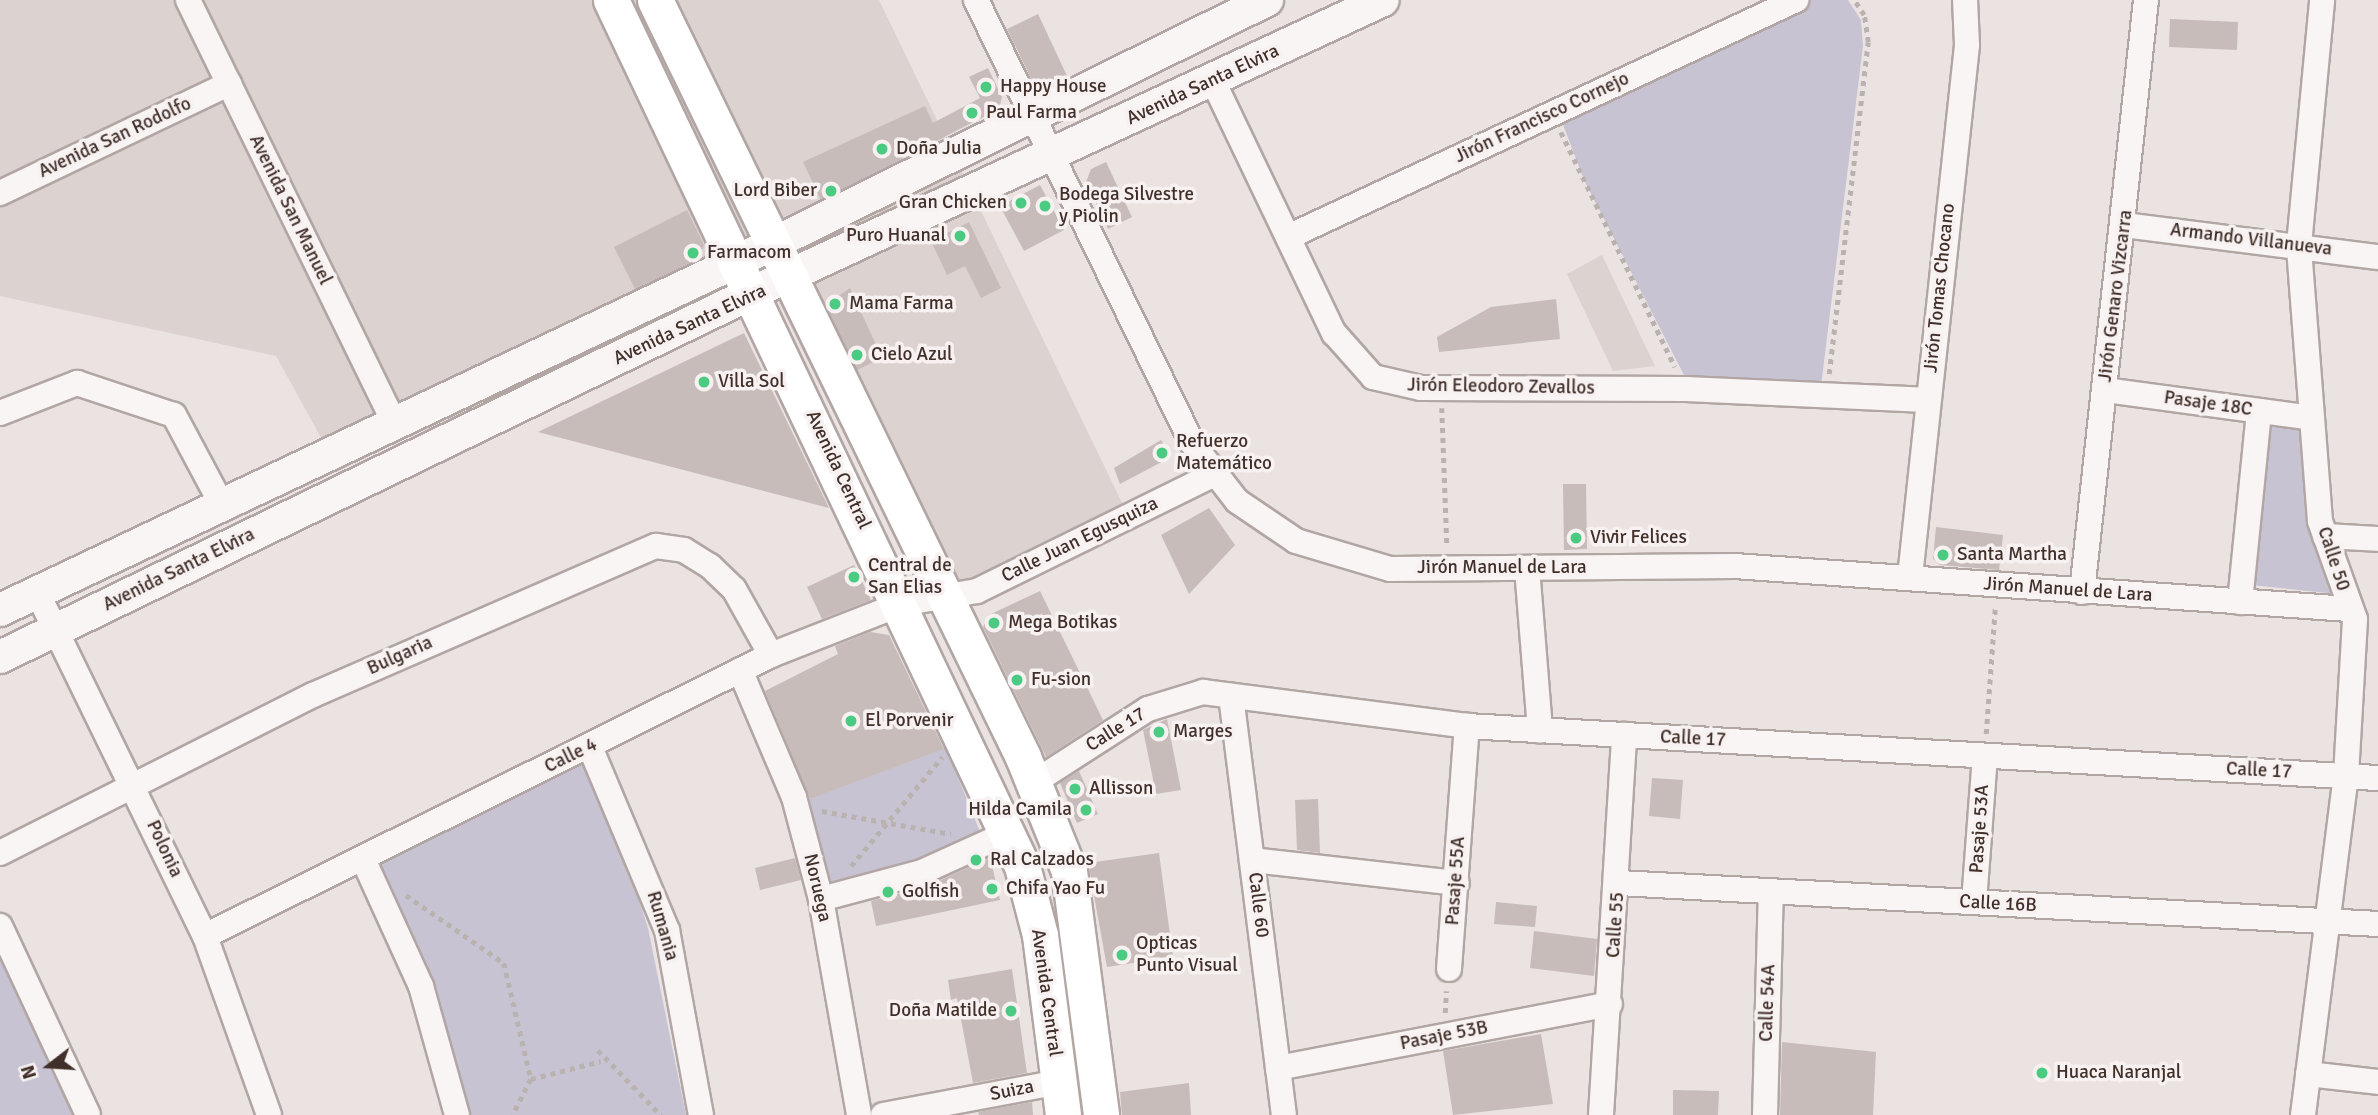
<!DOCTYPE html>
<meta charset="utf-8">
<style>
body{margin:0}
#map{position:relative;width:2378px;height:1115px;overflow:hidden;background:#eae3e2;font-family:Signika,sans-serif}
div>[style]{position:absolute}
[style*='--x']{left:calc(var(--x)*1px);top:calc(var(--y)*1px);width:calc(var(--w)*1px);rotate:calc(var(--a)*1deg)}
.built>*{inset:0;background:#dcd2d0}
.green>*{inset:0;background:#c8c3d3}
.building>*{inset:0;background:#c7bcb9}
.path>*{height:4.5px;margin-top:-2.25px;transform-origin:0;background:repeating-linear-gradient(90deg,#bab2af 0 5px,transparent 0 10px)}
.roads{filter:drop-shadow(2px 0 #b1a6a3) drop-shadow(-2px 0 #b1a6a3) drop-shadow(0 2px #b1a6a3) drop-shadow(0 -2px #b1a6a3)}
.minor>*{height:24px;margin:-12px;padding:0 12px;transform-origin:12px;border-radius:12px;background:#f8f5f4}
.tertiary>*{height:32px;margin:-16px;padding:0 16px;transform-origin:16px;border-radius:16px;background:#f8f5f4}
.secondary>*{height:35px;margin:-17.5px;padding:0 17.5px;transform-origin:17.5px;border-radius:17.5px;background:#fff}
.dots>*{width:19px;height:19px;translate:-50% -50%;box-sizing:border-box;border:4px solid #f7f2f1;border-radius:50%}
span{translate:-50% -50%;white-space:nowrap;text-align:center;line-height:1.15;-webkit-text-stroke:7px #f7f2f1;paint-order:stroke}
.street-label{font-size:19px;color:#412f2a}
.poi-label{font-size:19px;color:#412f2a}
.left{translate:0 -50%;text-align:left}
.right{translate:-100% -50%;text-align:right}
.north{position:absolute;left:14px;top:1031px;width:70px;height:70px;-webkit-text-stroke:5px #f7f2f1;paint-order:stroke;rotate:253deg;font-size:19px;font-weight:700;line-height:28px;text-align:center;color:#412f2a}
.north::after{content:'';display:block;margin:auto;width:24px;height:32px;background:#412f2a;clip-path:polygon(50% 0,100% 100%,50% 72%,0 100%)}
</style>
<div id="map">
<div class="built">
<div style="clip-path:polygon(0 0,879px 0,1125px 509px,966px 583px,917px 582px,763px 270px,334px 461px,276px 356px,0 296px)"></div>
<div style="clip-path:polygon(1602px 255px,1655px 366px,1613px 371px,1567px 274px)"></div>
</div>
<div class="green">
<div style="clip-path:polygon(1810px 0,1848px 0,1861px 20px,1863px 46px,1821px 386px,1686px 379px,1584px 180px,1559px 114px)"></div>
<div style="clip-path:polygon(2301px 424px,2337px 594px,2251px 585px,2265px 425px)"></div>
<div style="clip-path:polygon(946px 748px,983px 839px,825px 892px,798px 803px)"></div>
<div style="clip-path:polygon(585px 763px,615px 826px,648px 928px,686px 1115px,467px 1115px,376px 863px)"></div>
<div style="clip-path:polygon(0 947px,76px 1115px,0 1115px)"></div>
</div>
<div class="building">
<div style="clip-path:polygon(1038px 14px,1068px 78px,1038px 93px,1007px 29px)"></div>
<div style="clip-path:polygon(2170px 19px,2238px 22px,2237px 50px,2169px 47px)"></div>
<div style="clip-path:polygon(988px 68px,1002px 97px,999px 109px,821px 200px,803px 162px,925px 106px,933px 123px,980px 98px,969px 77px)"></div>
<div style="clip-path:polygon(1106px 162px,1132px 217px,1108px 229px,1086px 182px,1091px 169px)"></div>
<div style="clip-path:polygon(1040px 185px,1064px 230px,1024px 251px,1000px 206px)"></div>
<div style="clip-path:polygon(687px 210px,704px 245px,699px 259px,635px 289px,614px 247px)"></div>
<div style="clip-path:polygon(969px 222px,1001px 288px,981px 298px,965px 266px,947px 275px,931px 241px)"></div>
<div style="clip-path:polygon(850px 288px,882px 358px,857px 370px,826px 305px)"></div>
<div style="clip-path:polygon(1556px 299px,1560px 339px,1439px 352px,1437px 337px,1491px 307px)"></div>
<div style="clip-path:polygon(744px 333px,829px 508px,538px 432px)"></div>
<div style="clip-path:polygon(1161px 440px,1171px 457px,1120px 484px,1114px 468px)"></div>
<div style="clip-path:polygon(1563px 484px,1586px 484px,1587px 549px,1564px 550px)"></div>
<div style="clip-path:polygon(1209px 508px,1235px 545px,1189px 594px,1161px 535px)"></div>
<div style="clip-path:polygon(1936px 527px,2003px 535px,1999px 570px,1940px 565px,1933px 559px)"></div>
<div style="clip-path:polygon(854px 565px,871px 600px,822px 619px,807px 587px)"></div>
<div style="clip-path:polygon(1040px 591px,1103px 720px,1046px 757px,983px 627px,989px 615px)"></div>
<div style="clip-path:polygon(870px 632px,889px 635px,944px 749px,810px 799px,765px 691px,838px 654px,835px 646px)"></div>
<div style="clip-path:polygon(1167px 719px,1181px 790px,1156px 794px,1143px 730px)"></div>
<div style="clip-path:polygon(1079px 771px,1098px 814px,1077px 823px,1060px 783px)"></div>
<div style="clip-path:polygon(1652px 778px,1683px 780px,1680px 819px,1649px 816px)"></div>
<div style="clip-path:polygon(1318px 799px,1320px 853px,1297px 850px,1295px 800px)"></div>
<div style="clip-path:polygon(1159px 853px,1173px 957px,1107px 967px,1088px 863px)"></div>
<div style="clip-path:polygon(990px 857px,1000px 900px,876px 926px,871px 901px,928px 886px)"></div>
<div style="clip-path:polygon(795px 858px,801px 880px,760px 890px,755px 868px)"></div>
<div style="clip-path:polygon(1496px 902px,1537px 906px,1535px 927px,1494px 924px)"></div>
<div style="clip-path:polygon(1534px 931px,1597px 939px,1594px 976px,1530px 968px)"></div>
<div style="clip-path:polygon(1012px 969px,1027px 1073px,973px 1083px,957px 998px,951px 1000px,948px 980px)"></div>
<div style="clip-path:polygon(1541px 1034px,1553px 1104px,1453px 1115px,1443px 1051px)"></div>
<div style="clip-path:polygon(1782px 1042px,1876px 1052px,1873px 1115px,1780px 1115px)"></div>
<div style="clip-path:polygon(1189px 1083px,1191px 1115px,1122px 1115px,1120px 1092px)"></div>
<div style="clip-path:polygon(1673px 1090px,1719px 1091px,1718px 1115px,1673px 1115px)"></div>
<div style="clip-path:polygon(1032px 1102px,1033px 1115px,979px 1115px,978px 1112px)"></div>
</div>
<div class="path">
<div style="--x:1561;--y:132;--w:261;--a:64.1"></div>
<div style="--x:1829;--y:374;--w:334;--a:-83.3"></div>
<div style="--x:1868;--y:42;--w:27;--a:-98"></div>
<div style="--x:1864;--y:15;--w:18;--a:-124"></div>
<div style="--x:1442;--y:408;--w:139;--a:87.9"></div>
<div style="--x:1986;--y:734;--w:127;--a:-85.9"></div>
<div style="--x:822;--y:811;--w:131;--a:10.1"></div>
<div style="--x:851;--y:866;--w:142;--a:-50.1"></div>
<div style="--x:406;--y:895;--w:119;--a:34.8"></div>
<div style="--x:504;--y:963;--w:119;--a:76.9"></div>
<div style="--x:531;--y:1079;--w:40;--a:116.6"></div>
<div style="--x:1445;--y:1013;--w:22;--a:-87"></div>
<div style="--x:598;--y:1050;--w:91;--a:45.9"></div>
<div style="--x:531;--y:1079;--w:72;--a:-14.4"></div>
</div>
<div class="roads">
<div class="minor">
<div style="--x:188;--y:0;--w:467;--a:64"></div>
<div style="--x:976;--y:0;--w:493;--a:64"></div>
<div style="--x:1192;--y:443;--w:73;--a:52.2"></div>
<div style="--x:1237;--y:501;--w:71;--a:34.1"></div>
<div style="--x:1296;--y:541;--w:98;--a:16.6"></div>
<div style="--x:1390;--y:569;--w:344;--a:-0.5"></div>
<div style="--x:1734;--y:566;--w:617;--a:4"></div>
<div style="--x:1213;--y:81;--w:280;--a:64.4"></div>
<div style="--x:1334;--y:333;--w:59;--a:48.4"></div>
<div style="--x:1373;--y:377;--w:49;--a:12.9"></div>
<div style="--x:1421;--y:388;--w:265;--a:0.2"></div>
<div style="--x:1686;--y:389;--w:242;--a:2.6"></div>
<div style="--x:0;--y:193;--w:254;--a:-25.5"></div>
<div style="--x:2124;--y:225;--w:256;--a:7.2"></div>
<div style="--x:1288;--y:237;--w:561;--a:-25.01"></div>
<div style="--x:2105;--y:390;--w:208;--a:7.7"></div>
<div style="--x:0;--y:413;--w:83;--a:-21.3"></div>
<div style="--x:77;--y:383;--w:102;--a:18.3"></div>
<div style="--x:174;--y:415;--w:100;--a:61.9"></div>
<div style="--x:2325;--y:536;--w:53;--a:3.2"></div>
<div style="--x:1527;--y:568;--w:163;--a:85.4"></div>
<div style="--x:1910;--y:577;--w:535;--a:-83.88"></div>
<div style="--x:1967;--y:45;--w:45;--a:-92.5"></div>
<div style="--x:37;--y:592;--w:383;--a:64"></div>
<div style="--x:205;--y:936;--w:190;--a:70.3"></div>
<div style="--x:2082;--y:592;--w:595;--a:-83.83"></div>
<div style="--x:2240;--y:602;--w:192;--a:-84.3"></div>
<div style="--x:740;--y:670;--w:138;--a:67"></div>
<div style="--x:794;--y:797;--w:106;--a:75.2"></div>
<div style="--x:821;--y:899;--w:219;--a:80"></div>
<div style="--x:1231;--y:696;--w:422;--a:82.8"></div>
<div style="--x:590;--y:747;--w:199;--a:67.2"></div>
<div style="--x:667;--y:930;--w:188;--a:79.6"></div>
<div style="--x:1033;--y:783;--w:137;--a:-32.8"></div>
<div style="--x:1148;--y:709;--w:58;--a:-17.2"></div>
<div style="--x:1203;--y:692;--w:266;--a:7.3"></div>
<div style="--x:1467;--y:726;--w:912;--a:3.27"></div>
<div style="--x:0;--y:853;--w:351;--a:-26.8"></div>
<div style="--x:313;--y:695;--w:374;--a:-23.5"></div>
<div style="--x:656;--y:546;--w:28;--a:8"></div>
<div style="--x:684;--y:550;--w:31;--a:32"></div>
<div style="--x:710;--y:566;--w:33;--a:44"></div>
<div style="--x:734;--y:589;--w:76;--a:60.7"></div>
<div style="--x:363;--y:859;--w:140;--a:65.5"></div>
<div style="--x:421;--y:986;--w:134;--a:74.4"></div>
<div style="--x:1252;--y:860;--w:206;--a:6.4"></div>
<div style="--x:1619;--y:883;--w:760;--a:3.09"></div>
<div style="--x:821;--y:899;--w:105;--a:-15"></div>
<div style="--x:922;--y:872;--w:94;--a:-24.4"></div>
<div style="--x:1974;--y:902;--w:146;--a:-85.7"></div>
<div style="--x:0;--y:926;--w:208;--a:65"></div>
<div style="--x:205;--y:936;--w:632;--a:-26.4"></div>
<div style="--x:771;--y:655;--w:140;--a:-21.4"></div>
<div style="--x:901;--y:604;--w:77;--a:-9.7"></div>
<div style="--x:977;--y:591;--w:263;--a:-26.2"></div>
<div style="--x:1449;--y:969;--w:244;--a:-85.8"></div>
<div style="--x:1278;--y:1068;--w:338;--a:-10.9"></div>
<div style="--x:2308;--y:1074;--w:70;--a:6.5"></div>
<div style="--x:883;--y:1115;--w:179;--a:-10.6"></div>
<div style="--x:1601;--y:1115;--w:381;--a:-86.5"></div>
<div style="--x:1765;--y:1115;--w:224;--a:-88.5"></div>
<div style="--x:2303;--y:1115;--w:342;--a:-82.8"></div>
<div style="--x:2346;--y:776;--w:157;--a:-86.7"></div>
<div style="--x:2355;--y:619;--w:104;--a:-109.7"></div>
<div style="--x:2320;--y:521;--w:277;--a:-94.4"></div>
<div style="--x:2299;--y:245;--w:246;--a:-84.6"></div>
</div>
<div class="tertiary">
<div style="--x:0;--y:610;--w:816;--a:-25.31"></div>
<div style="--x:738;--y:261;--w:590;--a:-26.26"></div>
<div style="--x:0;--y:657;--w:838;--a:-25.83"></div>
<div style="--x:754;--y:292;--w:693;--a:-24.9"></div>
</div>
<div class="secondary">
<div style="--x:611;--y:0;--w:959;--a:64.61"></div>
<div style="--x:1022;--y:866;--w:71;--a:75.4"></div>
<div style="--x:1040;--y:935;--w:181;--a:82.7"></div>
<div style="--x:655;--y:0;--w:842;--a:64.07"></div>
<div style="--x:1023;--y:757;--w:123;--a:68"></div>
<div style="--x:1069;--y:871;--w:246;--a:82.5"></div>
</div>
</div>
<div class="dots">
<div style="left:986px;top:87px;background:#4bcb81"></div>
<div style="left:972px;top:113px;background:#4bcb81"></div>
<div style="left:882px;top:149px;background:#4bcb81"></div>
<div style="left:831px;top:191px;background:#4bcb81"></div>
<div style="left:1021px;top:203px;background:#4bcb81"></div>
<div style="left:1045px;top:206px;background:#4bcb81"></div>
<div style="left:960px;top:236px;background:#4bcb81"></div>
<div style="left:693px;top:253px;background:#4bcb81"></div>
<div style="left:835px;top:304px;background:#4bcb81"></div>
<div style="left:857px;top:355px;background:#4bcb81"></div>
<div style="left:704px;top:382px;background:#4bcb81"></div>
<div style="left:1162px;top:453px;background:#4bcb81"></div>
<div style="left:1576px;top:538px;background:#4bcb81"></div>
<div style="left:1943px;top:555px;background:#4bcb81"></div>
<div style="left:854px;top:577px;background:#4bcb81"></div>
<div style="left:994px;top:623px;background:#4bcb81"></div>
<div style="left:1017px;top:680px;background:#4bcb81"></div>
<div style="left:851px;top:721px;background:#4bcb81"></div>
<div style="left:1159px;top:732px;background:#4bcb81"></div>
<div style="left:1075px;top:789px;background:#4bcb81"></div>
<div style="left:1086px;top:810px;background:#4bcb81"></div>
<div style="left:976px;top:860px;background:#4bcb81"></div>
<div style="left:992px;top:889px;background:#4bcb81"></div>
<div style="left:888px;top:892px;background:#4bcb81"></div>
<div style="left:1122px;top:955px;background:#4bcb81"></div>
<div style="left:1011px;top:1011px;background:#4bcb81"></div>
<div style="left:2042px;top:1073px;background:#4bcb81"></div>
</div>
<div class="street-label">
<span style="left:1203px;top:85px;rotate:-25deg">Avenida Santa Elvira</span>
<span style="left:1542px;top:118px;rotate:-25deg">Jirón Francisco Cornejo</span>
<span style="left:115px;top:138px;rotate:-25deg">Avenida San Rodolfo</span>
<span style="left:290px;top:210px;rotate:64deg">Avenida San Manuel</span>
<span style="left:2251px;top:240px;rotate:7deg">Armando Villanueva</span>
<span style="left:1940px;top:288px;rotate:-84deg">Jirón Tomas Chocano</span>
<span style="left:2116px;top:296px;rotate:-83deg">Jirón Genaro Vizcarra</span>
<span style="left:690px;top:325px;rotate:-25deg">Avenida Santa Elvira</span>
<span style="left:1501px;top:387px;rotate:1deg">Jirón Eleodoro Zevallos</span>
<span style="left:2208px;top:404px;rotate:8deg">Pasaje 18C</span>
<span style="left:838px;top:470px;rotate:65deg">Avenida Central</span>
<span style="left:1080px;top:540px;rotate:-26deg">Calle Juan Egusquiza</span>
<span style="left:2333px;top:559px;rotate:72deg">Calle 50</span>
<span style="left:1502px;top:568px">Jirón Manuel de Lara</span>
<span style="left:179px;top:570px;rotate:-26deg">Avenida Santa Elvira</span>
<span style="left:2068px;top:590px;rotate:4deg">Jirón Manuel de Lara</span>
<span style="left:400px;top:656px;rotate:-24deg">Bulgaria</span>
<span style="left:1116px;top:730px;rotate:-32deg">Calle 17</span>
<span style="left:1693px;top:739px;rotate:3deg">Calle 17</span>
<span style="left:571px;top:756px;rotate:-26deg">Calle 4</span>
<span style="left:2259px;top:771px;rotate:3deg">Calle 17</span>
<span style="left:1980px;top:829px;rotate:-86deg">Pasaje 53A</span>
<span style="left:164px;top:849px;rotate:65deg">Polonia</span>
<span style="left:1456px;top:881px;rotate:-86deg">Pasaje 55A</span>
<span style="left:817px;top:888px;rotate:77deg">Noruega</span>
<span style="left:1998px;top:904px;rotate:3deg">Calle 16B</span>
<span style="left:1258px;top:905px;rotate:83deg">Calle 60</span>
<span style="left:1616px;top:925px;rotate:-86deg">Calle 55</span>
<span style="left:662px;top:926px;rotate:74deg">Rumania</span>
<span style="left:1046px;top:993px;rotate:82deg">Avenida Central</span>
<span style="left:1768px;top:1003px;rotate:-88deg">Calle 54A</span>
<span style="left:1444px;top:1036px;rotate:-11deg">Pasaje 53B</span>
<span style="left:1012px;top:1091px;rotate:-11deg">Suiza</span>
</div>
<div class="poi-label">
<span class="left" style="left:1000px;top:87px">Happy House</span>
<span class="left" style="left:986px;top:113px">Paul Farma</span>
<span class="left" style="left:896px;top:149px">Doña Julia</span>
<span class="right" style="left:817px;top:191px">Lord Biber</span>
<span class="left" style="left:1059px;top:206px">Bodega Silvestre<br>y Piolin</span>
<span class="right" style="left:1007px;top:203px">Gran Chicken</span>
<span class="right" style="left:946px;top:236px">Puro Huanal</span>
<span class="left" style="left:707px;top:253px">Farmacom</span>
<span class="left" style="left:849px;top:304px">Mama Farma</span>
<span class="left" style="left:871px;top:355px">Cielo Azul</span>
<span class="left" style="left:718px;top:382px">Villa Sol</span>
<span class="left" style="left:1176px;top:453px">Refuerzo<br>Matemático</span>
<span class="left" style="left:1590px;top:538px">Vivir Felices</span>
<span class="left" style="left:1957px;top:555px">Santa Martha</span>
<span class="left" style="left:868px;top:577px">Central de<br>San Elias</span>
<span class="left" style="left:1008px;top:623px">Mega Botikas</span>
<span class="left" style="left:1031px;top:680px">Fu-sion</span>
<span class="left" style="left:865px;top:721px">El Porvenir</span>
<span class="left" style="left:1173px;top:732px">Marges</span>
<span class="left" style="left:1089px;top:789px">Allisson</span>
<span class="right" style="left:1072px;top:810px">Hilda Camila</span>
<span class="left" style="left:990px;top:860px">Ral Calzados</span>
<span class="left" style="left:1006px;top:889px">Chifa Yao Fu</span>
<span class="left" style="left:902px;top:892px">Golfish</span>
<span class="left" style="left:1136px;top:955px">Opticas<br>Punto Visual</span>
<span class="right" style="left:997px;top:1011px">Doña Matilde</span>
<span class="left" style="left:2056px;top:1073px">Huaca Naranjal</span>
</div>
<div class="north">N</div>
</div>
